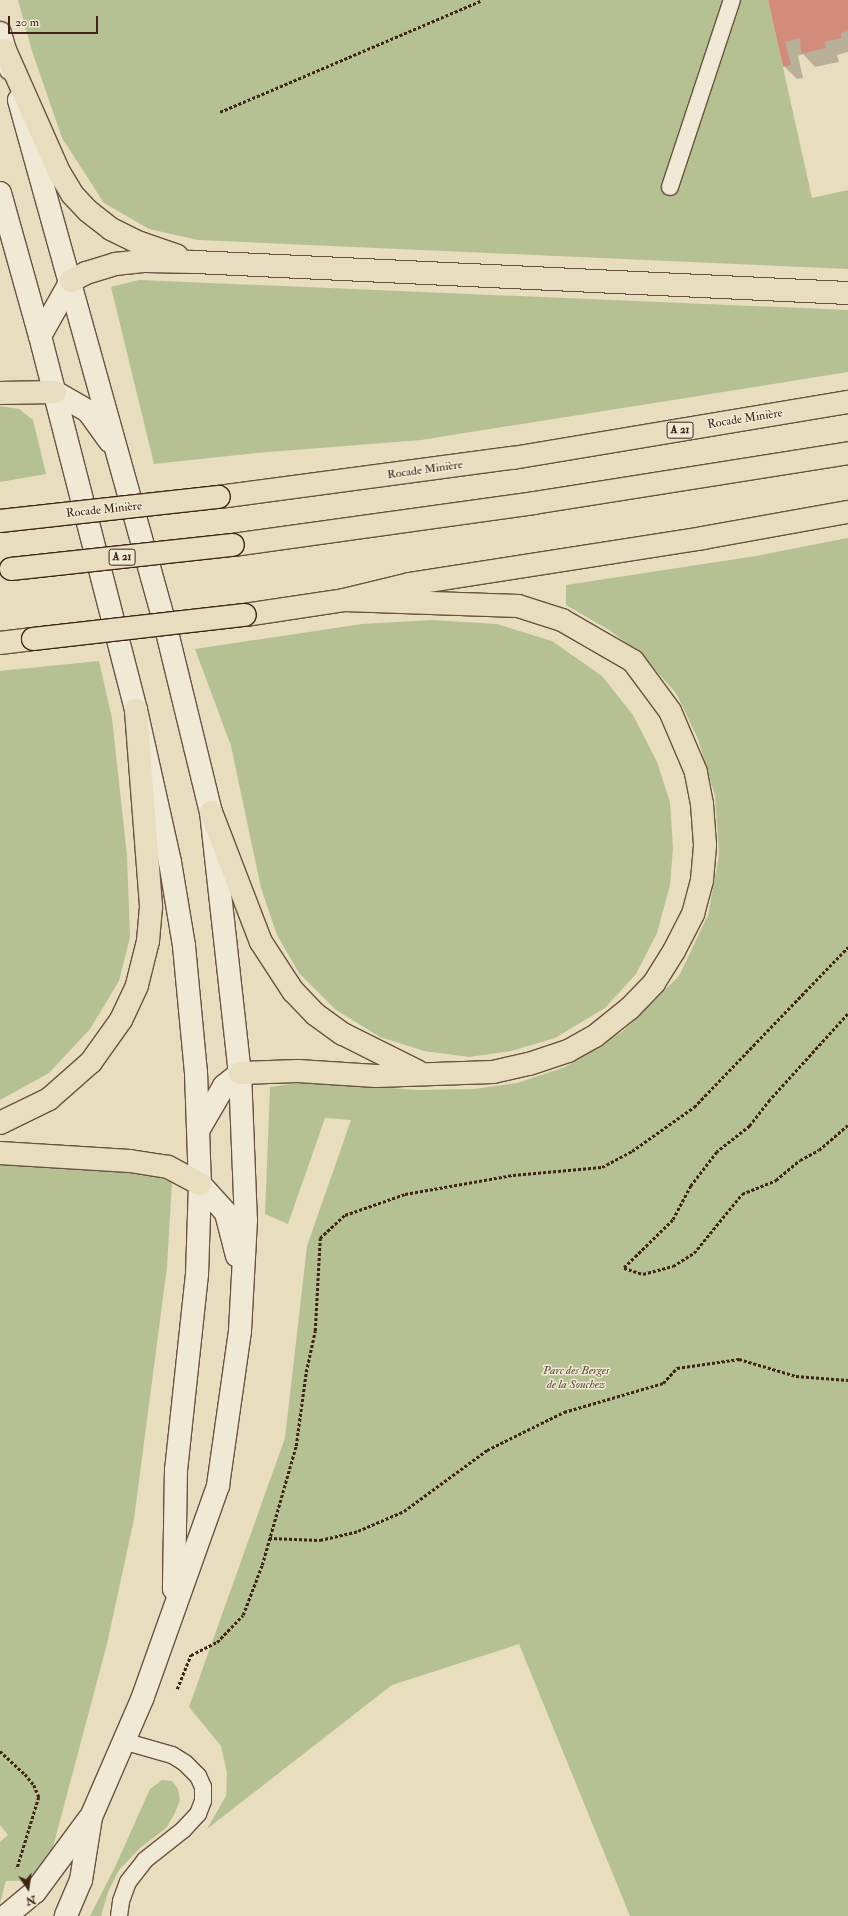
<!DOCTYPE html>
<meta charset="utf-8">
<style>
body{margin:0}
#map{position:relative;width:848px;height:1916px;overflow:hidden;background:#e8ddbf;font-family:"IM FELL Double Pica",serif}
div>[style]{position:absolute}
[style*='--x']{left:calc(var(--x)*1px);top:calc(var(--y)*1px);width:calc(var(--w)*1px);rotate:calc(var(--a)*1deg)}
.green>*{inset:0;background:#b5c192}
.shadow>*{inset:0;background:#0003}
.building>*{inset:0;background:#d38c7c}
.path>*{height:2.5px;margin-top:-1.25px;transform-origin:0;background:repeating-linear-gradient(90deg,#402417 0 3px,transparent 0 5px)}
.roads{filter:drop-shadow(1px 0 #6a5241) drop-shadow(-1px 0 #6a5241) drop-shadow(0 1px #6a5241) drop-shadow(0 -1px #6a5241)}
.service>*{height:16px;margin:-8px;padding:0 8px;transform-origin:8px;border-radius:8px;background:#f0e9d5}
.secondary>*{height:22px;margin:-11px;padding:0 11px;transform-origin:11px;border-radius:11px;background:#f0e9d5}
.motorway>*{height:22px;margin:-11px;padding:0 11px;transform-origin:11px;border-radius:11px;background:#e8ddbf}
.bridges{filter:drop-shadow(1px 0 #402417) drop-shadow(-1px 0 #402417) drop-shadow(0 1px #402417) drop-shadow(0 -1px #402417)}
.motorway-bridge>*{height:22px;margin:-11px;padding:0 11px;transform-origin:11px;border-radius:11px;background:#e8ddbf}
span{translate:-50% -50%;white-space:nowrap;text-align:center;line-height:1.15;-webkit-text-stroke:3px #f0e9d5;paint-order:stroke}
.shield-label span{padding:1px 3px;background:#f0e9d5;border:1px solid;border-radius:3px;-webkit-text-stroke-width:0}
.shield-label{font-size:11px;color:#402417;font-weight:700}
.street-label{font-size:12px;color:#402417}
.park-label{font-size:12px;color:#5d4b36;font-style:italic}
.north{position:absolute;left:8px;top:1868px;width:40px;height:40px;-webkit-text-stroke:3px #f0e9d5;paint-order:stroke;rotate:167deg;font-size:11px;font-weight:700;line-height:16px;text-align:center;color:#402417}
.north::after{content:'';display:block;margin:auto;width:14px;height:18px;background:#402417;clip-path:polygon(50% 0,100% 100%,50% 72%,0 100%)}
.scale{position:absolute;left:8px;top:16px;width:90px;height:18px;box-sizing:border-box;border:2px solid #402417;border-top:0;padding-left:5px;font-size:12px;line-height:14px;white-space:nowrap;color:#402417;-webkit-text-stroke:3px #f0e9d5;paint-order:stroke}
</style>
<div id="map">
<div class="green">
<div style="clip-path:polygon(18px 0,768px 0,812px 198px,848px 190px,848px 269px,198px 240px,149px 229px,104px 203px,62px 138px,32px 51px)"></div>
<div style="clip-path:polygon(139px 280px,848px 310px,848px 372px,421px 440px,256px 453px,154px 464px,111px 287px)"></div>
<div style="clip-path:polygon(0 406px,19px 409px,33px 420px,46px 474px,0 482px)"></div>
<div style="clip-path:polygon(848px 538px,848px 1916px,630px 1916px,519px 1644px,392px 1685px,207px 1829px,226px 1796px,227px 1773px,221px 1746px,189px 1707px,285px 1438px,307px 1246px,351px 1120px,325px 1118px,288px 1224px,265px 1214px,270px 1087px,305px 1082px,417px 1090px,474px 1089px,517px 1083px,565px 1067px,623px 1031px,679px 976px,708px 915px,719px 855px,715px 796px,698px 739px,676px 693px,641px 654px,609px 630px,566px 605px,566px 585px,756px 556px)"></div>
<div style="clip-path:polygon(432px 620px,497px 624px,552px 641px,602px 676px,633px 715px,657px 762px,670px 802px,673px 848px,670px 885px,657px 933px,636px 974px,605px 1008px,555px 1038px,511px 1051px,469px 1057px,424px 1051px,380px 1037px,336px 1010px,299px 973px,277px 935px,261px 888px,231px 746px,195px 649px,362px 624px)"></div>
<div style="clip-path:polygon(99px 661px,112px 718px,127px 856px,130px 937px,119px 981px,90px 1029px,49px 1073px,0 1100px,0 671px)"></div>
<div style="clip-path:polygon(0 1163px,137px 1171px,172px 1182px,167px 1267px,134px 1519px,107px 1644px,53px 1847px,31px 1881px,6px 1881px,0 1903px,0 1842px,8px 1835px,0 1825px)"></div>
<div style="clip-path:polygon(162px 1780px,172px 1781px,178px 1789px,180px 1800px,174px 1815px,166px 1828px,140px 1848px,119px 1870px,108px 1892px,101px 1916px,90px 1916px,115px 1867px,150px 1789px)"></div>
</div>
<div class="shadow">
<div style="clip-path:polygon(769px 0,848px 0,848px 52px,837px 55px,839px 62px,815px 67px,803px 54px,798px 56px,803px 78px,797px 79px,784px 66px)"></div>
</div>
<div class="building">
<div style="clip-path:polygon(768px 0,848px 0,848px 31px,841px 33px,841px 38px,824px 42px,826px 48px,801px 54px,800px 38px,785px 42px,791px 65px,783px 67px)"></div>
</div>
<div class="path">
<div style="--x:220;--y:112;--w:285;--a:-23.1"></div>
<div style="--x:848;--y:1014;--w:116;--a:132.2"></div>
<div style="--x:770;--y:1100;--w:33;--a:128"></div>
<div style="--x:750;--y:1126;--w:42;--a:141.8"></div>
<div style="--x:717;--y:1152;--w:43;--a:127.4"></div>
<div style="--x:691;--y:1186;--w:38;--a:118"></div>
<div style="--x:673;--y:1220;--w:69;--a:135.6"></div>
<div style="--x:624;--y:1268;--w:20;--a:18"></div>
<div style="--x:643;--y:1274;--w:31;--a:-15"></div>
<div style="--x:673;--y:1266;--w:25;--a:-32"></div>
<div style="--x:694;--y:1253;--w:76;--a:-50.9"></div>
<div style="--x:742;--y:1194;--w:37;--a:-22"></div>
<div style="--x:776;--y:1180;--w:31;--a:-40"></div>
<div style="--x:800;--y:1160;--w:21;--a:-28"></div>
<div style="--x:819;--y:1150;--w:38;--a:-41"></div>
<div style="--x:269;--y:1538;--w:51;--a:2.2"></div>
<div style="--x:320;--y:1540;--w:39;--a:-13"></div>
<div style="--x:358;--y:1531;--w:50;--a:-23.5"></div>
<div style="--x:404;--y:1511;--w:103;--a:-36.3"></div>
<div style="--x:487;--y:1450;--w:86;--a:-26.3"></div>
<div style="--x:564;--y:1412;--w:103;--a:-16.3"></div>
<div style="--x:663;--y:1383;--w:21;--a:-47"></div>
<div style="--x:677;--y:1368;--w:63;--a:-8.3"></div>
<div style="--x:739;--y:1359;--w:59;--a:16.6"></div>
<div style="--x:796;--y:1376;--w:52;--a:4.4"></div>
<div style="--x:177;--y:1689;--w:37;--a:-68"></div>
<div style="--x:191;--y:1655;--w:29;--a:-27"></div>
<div style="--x:217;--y:1642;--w:37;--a:-46"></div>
<div style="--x:243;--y:1615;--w:53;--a:-69.2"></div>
<div style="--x:262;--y:1565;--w:124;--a:-74.1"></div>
<div style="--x:296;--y:1446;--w:75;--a:-82.3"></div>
<div style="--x:306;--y:1372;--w:42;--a:-77.6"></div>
<div style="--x:315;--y:1331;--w:93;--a:-86.9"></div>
<div style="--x:320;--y:1238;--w:34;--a:-43"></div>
<div style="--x:345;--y:1215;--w:64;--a:-19.3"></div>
<div style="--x:405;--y:1194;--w:110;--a:-10"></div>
<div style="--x:513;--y:1175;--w:89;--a:-5.1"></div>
<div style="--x:602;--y:1167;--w:34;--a:-28"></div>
<div style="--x:632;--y:1151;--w:76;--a:-35.4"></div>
<div style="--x:694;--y:1107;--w:222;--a:-46.1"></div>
<div style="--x:0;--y:1751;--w:34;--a:43"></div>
<div style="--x:25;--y:1774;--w:14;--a:51"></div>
<div style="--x:34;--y:1785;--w:13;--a:67"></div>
<div style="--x:39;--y:1797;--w:75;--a:107"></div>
</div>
<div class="roads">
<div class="service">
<div style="--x:670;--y:187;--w:197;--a:-71.7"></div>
<div style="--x:119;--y:1916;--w:15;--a:-82"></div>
<div style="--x:121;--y:1901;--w:20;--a:-70"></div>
<div style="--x:128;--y:1882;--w:28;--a:-52"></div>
<div style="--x:145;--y:1860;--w:48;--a:-38.3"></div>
<div style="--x:183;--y:1830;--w:22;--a:-47"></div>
<div style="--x:198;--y:1814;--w:14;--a:-69"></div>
<div style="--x:203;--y:1801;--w:14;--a:-90"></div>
<div style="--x:203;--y:1787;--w:12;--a:-114"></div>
<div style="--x:198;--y:1776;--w:18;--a:-135"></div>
<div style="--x:185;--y:1763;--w:15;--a:-148"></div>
<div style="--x:172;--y:1755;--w:51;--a:-164.1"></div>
</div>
<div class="secondary">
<div style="--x:0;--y:33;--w:37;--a:74"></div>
<div style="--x:19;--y:100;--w:548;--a:74.44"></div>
<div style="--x:166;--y:628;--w:189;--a:76.3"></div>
<div style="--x:211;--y:812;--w:263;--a:83.7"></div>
<div style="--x:240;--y:1073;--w:147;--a:87.7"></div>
<div style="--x:246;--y:1220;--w:111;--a:93.1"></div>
<div style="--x:240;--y:1331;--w:157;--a:98.1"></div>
<div style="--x:218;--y:1486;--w:224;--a:109.6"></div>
<div style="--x:143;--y:1697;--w:131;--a:113.4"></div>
<div style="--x:91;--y:1817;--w:64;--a:99"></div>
<div style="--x:81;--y:1880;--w:39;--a:113"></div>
<div style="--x:0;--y:193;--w:148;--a:74.4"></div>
<div style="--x:40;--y:336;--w:386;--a:75.6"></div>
<div style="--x:136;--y:710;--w:156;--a:77.4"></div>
<div style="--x:170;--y:862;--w:85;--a:80.5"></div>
<div style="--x:184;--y:946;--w:127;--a:84.6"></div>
<div style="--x:196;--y:1072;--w:112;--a:88"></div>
<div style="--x:200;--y:1184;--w:90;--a:91.9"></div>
<div style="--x:197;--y:1274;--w:197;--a:96.1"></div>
<div style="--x:176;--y:1470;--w:119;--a:91"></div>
<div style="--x:40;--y:336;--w:63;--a:-60.6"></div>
<div style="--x:55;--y:392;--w:38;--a:30"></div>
<div style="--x:88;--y:411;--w:37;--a:54"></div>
<div style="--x:199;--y:1129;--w:50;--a:-59.8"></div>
<div style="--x:224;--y:1086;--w:21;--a:-39"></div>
<div style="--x:200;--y:1184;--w:39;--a:48"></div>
<div style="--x:226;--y:1213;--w:44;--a:75.7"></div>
<div style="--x:6;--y:1916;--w:38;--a:-40"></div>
<div style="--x:35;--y:1892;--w:91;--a:-53.5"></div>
</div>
<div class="motorway">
<div style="--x:5;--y:50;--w:133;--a:66.1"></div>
<div style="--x:59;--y:172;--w:26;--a:59"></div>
<div style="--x:72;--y:194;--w:23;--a:47"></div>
<div style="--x:88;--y:211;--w:29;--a:38"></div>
<div style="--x:111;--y:229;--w:32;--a:26"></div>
<div style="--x:140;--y:243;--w:39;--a:19"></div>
<div style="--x:71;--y:281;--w:17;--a:-28"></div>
<div style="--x:86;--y:273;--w:30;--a:-17"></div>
<div style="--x:115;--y:264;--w:31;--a:-6"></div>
<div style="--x:146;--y:261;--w:49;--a:1.2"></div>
<div style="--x:195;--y:262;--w:654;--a:2.72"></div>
<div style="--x:0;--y:393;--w:55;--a:-1"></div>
<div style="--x:219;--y:497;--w:297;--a:-7.6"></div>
<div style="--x:513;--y:458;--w:340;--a:-9.5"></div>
<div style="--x:233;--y:545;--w:304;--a:-7.9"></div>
<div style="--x:534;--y:503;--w:318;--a:-9"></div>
<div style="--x:245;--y:615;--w:100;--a:-8.6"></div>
<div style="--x:344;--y:600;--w:68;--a:-13.6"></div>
<div style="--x:410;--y:584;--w:297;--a:-8.9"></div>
<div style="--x:703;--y:538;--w:147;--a:-10.2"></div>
<div style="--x:0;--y:643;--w:33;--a:-7"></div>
<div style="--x:211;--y:812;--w:139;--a:69"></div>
<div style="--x:261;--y:942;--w:59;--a:56.9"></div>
<div style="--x:293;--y:991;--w:32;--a:46"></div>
<div style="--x:315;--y:1014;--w:34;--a:36"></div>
<div style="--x:343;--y:1034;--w:83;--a:26.6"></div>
<div style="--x:240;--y:1073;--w:58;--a:-2"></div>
<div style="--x:298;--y:1071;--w:78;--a:3.7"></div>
<div style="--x:376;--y:1076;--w:117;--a:-2"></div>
<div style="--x:493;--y:1072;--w:37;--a:-13"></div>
<div style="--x:529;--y:1064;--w:41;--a:-18.4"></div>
<div style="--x:568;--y:1051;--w:31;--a:-29"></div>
<div style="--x:595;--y:1036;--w:45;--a:-38.7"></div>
<div style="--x:630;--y:1008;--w:35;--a:-46"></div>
<div style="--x:654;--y:983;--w:38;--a:-58"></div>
<div style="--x:674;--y:951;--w:42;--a:-62.8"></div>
<div style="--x:693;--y:914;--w:35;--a:-75"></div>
<div style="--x:702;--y:880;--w:35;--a:-85"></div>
<div style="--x:705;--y:845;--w:41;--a:-94.2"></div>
<div style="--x:702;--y:804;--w:33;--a:-101"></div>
<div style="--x:696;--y:772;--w:66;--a:-113.1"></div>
<div style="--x:670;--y:711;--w:62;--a:-126.5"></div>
<div style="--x:633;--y:661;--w:82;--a:-150"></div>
<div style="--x:562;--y:620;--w:46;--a:-162.3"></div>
<div style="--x:518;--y:606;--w:174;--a:-178"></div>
<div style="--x:0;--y:1123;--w:55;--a:-26.1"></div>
<div style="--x:49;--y:1099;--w:56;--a:-41.4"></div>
<div style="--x:91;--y:1062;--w:52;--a:-54.5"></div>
<div style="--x:121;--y:1020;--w:38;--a:-65"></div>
<div style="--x:137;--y:985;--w:45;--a:-76"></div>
<div style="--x:148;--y:941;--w:35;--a:-85"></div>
<div style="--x:151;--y:906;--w:197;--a:-94.4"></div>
<div style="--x:0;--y:1153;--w:130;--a:3.5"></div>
<div style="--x:130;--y:1161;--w:38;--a:9"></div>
<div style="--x:168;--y:1167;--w:36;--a:28"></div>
</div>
</div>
<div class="bridges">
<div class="motorway-bridge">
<div style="--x:0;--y:521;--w:220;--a:-6.3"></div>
<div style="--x:11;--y:569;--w:223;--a:-6.2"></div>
<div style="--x:33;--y:639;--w:213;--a:-6.5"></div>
</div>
</div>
<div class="shield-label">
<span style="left:680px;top:430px">A 21</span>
<span style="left:122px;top:557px">A 21</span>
</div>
<div class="street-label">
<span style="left:745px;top:419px;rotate:-9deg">Rocade Minière</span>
<span style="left:425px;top:470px;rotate:-8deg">Rocade Minière</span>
<span style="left:104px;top:510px;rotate:-6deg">Rocade Minière</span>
</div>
<div class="park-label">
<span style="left:576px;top:1378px">Parc des Berges<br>de la Souchez</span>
</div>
<div class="north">N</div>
<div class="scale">20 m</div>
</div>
